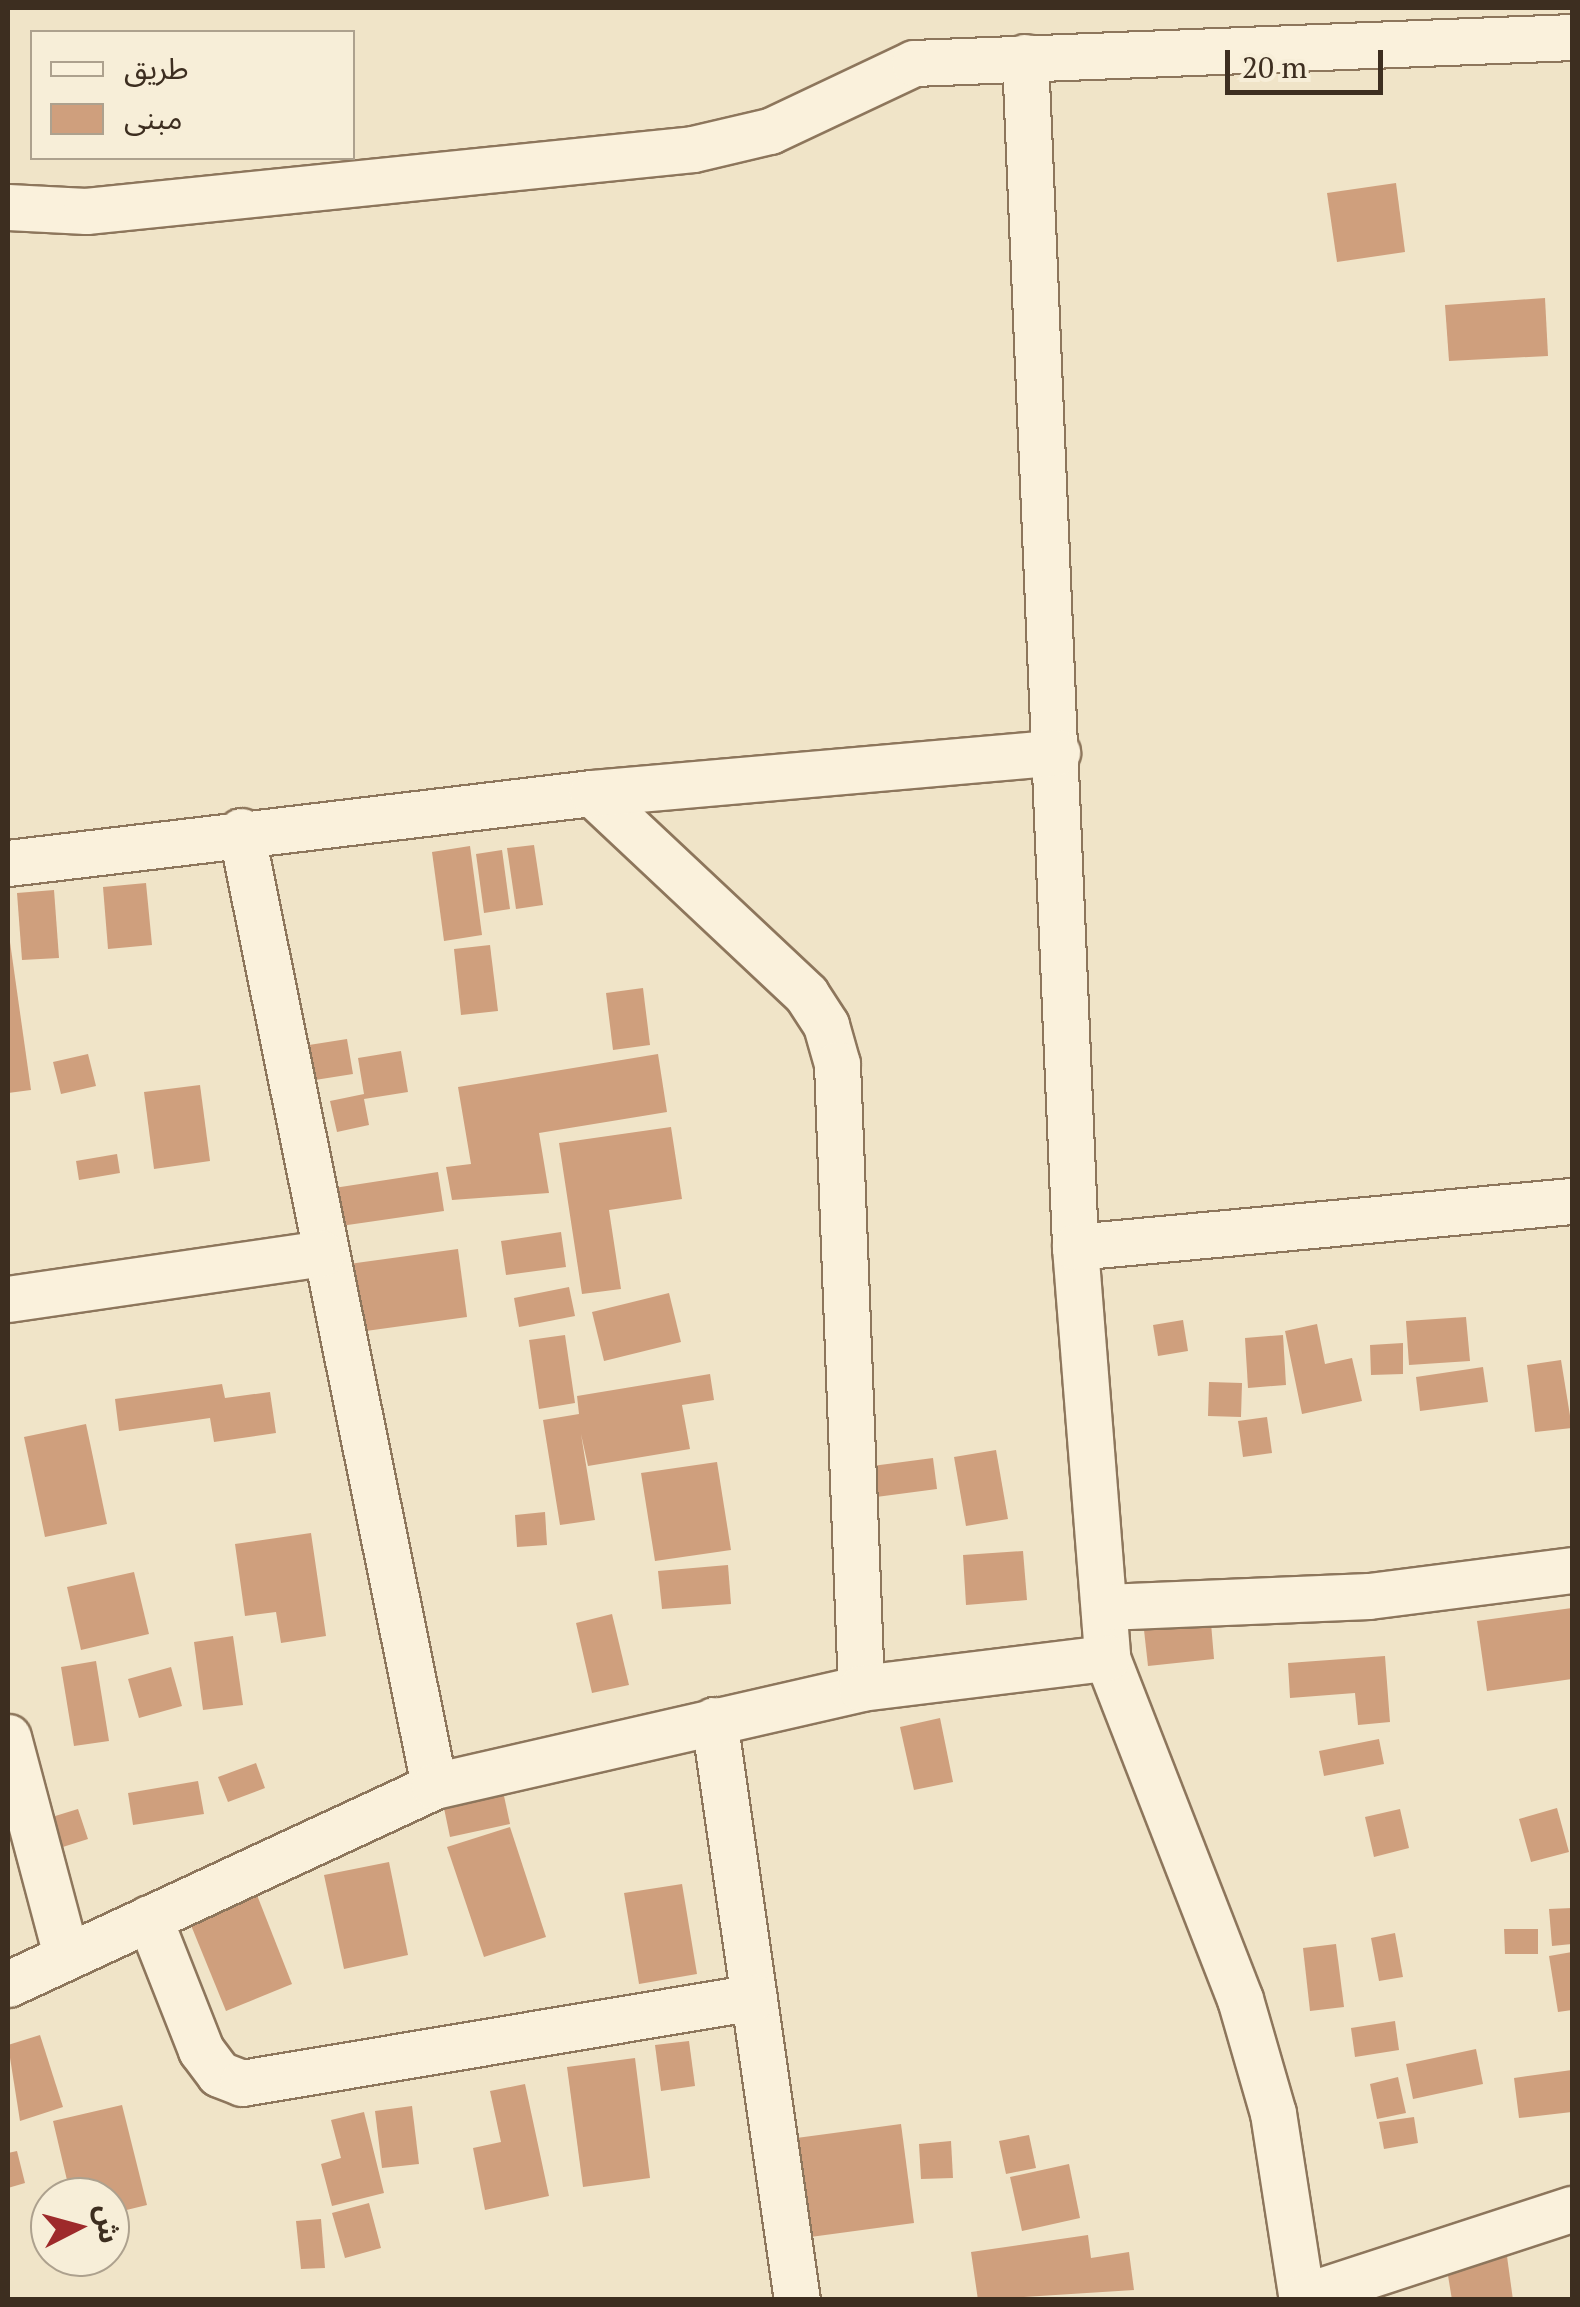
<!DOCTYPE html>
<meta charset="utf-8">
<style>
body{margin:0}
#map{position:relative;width:1580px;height:2307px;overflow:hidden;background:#f0e4c8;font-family:"PT Serif","Noto Sans Arabic",serif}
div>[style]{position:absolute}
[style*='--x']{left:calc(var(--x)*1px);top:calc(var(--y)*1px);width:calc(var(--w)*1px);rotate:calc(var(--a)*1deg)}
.building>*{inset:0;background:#cf9f7d}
.roads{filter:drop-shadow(2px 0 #8d765c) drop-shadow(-2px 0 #8d765c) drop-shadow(0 2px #8d765c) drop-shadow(0 -2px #8d765c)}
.minor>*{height:45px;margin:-22.5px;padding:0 22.5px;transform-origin:22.5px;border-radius:22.5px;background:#faf1dc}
span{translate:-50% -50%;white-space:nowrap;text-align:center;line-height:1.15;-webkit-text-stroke:10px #f7eed8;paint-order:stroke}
.frame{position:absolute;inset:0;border:10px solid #3d2e20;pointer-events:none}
.legend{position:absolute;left:30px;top:30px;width:325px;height:130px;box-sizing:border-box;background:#f7eed8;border:2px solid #ada18e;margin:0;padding:12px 18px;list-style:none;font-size:30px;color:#3d2e20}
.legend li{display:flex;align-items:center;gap:20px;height:50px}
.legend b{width:50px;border:2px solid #ada18e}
.north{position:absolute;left:30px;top:2177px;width:100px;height:100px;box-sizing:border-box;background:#f7eed8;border:2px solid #ada18e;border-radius:50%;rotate:84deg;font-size:28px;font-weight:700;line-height:40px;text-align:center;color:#3d2e20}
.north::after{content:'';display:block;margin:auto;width:35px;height:45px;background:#9e2a2b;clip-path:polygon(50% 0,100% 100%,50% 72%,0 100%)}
.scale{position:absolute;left:1225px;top:50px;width:158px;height:45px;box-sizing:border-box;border:5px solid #3d2e20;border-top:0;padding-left:12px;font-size:30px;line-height:35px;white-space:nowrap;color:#3d2e20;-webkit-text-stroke:8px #f7eed8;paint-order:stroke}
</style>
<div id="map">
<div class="building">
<div style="clip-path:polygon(1396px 183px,1405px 252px,1337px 262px,1327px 193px)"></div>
<div style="clip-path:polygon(1545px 298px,1548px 356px,1449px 361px,1445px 305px)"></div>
<div style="clip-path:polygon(534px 845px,543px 905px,516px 909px,507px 848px)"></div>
<div style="clip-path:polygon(470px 846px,482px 935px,444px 941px,432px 852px)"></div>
<div style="clip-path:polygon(502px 850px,510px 909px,484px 913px,476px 854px)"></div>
<div style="clip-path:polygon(146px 883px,152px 945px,108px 949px,103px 887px)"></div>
<div style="clip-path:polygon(54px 890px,59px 958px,22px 960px,17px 893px)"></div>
<div style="clip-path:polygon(8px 928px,31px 1090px,8px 1093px)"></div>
<div style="clip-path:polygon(490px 945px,498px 1011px,461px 1015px,454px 949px)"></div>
<div style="clip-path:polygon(643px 988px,650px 1045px,613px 1050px,606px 993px)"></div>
<div style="clip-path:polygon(347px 1039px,353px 1074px,296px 1083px,290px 1048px)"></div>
<div style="clip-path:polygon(401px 1051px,408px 1092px,364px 1099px,369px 1125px,337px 1132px,330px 1101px,364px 1094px,358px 1058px)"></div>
<div style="clip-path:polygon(88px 1054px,96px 1086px,61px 1094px,53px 1062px)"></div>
<div style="clip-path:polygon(658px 1054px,667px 1112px,539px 1133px,549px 1193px,452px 1200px,446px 1167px,471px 1164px,458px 1087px)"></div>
<div style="clip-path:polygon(200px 1085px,210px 1161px,154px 1169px,144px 1092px)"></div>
<div style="clip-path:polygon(671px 1127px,682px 1199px,609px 1210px,621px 1289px,582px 1294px,559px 1143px)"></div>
<div style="clip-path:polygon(117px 1154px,120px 1173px,79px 1180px,76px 1161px)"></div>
<div style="clip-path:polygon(438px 1172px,444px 1211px,327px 1228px,321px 1190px)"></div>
<div style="clip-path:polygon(561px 1232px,566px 1267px,506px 1275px,501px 1241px)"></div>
<div style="clip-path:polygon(458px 1249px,467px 1317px,337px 1335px,327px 1267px)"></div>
<div style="clip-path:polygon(569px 1287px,575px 1316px,519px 1327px,514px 1298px)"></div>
<div style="clip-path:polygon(669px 1293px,681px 1342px,604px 1361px,592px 1312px)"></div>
<div style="clip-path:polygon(1466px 1317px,1470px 1361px,1409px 1365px,1406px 1321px)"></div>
<div style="clip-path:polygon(1183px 1320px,1188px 1351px,1158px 1356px,1153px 1325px)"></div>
<div style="clip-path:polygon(1317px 1324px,1325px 1364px,1352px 1358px,1362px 1401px,1302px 1414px,1285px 1331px)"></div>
<div style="clip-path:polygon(565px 1335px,575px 1403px,539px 1409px,529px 1340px)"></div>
<div style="clip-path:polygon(1283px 1335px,1286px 1385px,1248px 1388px,1245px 1338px)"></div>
<div style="clip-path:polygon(1403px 1343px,1403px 1374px,1371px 1375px,1370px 1345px)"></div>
<div style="clip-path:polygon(1561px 1360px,1572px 1428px,1535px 1432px,1527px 1365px)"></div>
<div style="clip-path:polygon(1483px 1367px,1488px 1402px,1420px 1411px,1416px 1377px)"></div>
<div style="clip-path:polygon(710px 1374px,714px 1400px,682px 1405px,690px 1449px,588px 1466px,581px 1434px,595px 1520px,560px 1525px,543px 1420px,579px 1414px,577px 1396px)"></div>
<div style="clip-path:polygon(1209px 1382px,1242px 1383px,1241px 1417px,1208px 1416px)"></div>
<div style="clip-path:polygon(222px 1384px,225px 1398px,270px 1392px,276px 1433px,214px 1442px,210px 1418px,119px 1431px,115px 1399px)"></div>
<div style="clip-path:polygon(1267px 1417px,1272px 1453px,1243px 1457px,1238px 1421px)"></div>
<div style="clip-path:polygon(86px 1424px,107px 1524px,45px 1537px,24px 1437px)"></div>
<div style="clip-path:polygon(996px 1450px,1008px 1519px,966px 1526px,954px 1457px)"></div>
<div style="clip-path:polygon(933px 1458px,937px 1489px,861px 1499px,857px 1468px)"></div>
<div style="clip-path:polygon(717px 1462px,731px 1550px,655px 1561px,641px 1473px)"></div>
<div style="clip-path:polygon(545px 1512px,547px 1545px,517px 1547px,515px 1515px)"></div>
<div style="clip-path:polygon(311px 1533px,326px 1636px,281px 1643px,276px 1612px,245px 1616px,235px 1544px)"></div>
<div style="clip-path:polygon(1023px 1551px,1027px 1600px,966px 1605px,963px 1555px)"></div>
<div style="clip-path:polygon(728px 1565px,731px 1604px,662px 1609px,658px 1571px)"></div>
<div style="clip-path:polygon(134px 1572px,149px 1634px,81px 1650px,67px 1587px)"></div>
<div style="clip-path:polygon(1572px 1608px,1572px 1679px,1487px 1691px,1477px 1621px)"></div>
<div style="clip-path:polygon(612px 1614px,629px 1685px,592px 1693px,576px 1623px)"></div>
<div style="clip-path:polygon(1211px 1623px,1214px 1659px,1148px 1666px,1144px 1630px)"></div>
<div style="clip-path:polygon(233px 1636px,243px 1705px,203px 1710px,194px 1642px)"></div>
<div style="clip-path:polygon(1385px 1656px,1390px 1722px,1358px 1725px,1355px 1693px,1290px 1698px,1288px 1663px)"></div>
<div style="clip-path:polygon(96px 1661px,109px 1741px,74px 1746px,61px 1667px)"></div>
<div style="clip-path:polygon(171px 1667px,182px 1706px,139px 1718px,128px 1679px)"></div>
<div style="clip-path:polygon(940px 1718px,953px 1782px,914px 1790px,900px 1727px)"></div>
<div style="clip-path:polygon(1379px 1739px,1384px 1764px,1324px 1776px,1319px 1751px)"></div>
<div style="clip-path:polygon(256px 1763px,265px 1788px,228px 1802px,218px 1777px)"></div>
<div style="clip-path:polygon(500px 1777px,510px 1824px,450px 1837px,440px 1789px)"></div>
<div style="clip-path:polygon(198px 1781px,204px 1814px,133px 1825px,128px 1793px)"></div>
<div style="clip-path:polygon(1557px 1808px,1569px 1852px,1531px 1862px,1519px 1819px)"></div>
<div style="clip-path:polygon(78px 1809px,88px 1839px,25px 1859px,16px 1828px)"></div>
<div style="clip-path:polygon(1400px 1809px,1409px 1848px,1374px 1857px,1365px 1817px)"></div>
<div style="clip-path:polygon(510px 1827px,546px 1937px,484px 1957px,447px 1847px)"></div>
<div style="clip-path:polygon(389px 1862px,408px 1955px,344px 1969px,324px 1875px)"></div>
<div style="clip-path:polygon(682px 1884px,697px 1974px,639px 1984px,624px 1893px)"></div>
<div style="clip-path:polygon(255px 1890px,292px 1984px,226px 2011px,188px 1918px)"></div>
<div style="clip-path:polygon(1572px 1908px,1572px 1944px,1552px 1946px,1549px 1909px)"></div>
<div style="clip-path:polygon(1504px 1929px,1538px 1929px,1538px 1954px,1505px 1954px)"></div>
<div style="clip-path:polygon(1395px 1933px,1403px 1977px,1379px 1981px,1371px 1938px)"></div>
<div style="clip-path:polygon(1336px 1944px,1344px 2007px,1310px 2011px,1303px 1948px)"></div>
<div style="clip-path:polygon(1572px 1952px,1572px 2010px,1558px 2012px,1549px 1956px)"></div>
<div style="clip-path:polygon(1395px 2021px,1399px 2050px,1355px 2057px,1351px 2028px)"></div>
<div style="clip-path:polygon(40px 2035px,63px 2107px,20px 2121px,8px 2045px)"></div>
<div style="clip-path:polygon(689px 2041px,695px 2086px,661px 2091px,655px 2045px)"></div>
<div style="clip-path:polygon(1476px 2049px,1483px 2084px,1413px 2099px,1406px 2064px)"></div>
<div style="clip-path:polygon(635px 2058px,650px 2178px,583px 2187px,567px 2067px)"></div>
<div style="clip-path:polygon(1572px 2070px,1572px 2112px,1519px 2118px,1514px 2078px)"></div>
<div style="clip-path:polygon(1398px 2077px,1406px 2113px,1377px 2119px,1370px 2084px)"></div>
<div style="clip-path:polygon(525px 2084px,549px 2196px,485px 2210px,473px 2148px,501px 2142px,490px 2091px)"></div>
<div style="clip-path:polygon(122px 2105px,147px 2205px,110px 2214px,110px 2197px,71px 2197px,53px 2121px)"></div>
<div style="clip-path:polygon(412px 2106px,419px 2164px,382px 2168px,375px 2111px)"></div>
<div style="clip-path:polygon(364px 2112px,384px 2193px,332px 2206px,321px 2164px,341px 2158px,331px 2120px)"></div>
<div style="clip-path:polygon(1414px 2117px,1418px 2143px,1384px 2149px,1379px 2122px)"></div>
<div style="clip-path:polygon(901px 2124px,914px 2223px,803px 2238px,789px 2139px)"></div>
<div style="clip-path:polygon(1029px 2135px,1036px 2168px,1006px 2174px,999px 2141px)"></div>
<div style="clip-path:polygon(951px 2141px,953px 2178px,921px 2179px,919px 2144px)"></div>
<div style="clip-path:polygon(17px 2151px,25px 2183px,8px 2188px,8px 2153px)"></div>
<div style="clip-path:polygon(1069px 2164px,1080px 2218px,1022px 2231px,1010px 2177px)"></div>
<div style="clip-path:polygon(369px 2203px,381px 2248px,345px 2258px,332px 2213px)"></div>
<div style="clip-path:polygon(321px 2219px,325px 2268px,301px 2269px,296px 2221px)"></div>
<div style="clip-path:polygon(1088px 2235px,1091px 2258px,1129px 2252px,1134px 2290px,978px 2300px,971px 2252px)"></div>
<div style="clip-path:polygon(1506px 2249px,1513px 2300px,1452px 2300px,1445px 2257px)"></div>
</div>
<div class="roads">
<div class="minor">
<div style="--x:1025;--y:57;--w:1191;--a:87.59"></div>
<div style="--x:1075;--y:1247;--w:412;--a:85.5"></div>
<div style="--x:1107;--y:1658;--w:366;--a:68.7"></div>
<div style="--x:1240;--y:1999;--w:119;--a:73.9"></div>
<div style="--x:1273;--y:2113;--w:189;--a:81.2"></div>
<div style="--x:8;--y:207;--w:78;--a:2.9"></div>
<div style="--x:86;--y:211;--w:610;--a:-5.83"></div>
<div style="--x:693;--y:149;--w:79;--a:-13.2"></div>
<div style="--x:770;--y:131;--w:159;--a:-25.3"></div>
<div style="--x:914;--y:63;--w:659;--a:-2.26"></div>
<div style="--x:592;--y:793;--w:294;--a:43.2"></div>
<div style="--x:806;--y:994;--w:37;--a:57"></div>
<div style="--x:826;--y:1025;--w:41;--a:74.2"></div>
<div style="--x:837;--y:1064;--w:624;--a:87.8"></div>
<div style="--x:241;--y:831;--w:974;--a:78.57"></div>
<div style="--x:8;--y:863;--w:588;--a:-6.84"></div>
<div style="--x:592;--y:793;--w:467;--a:-5"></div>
<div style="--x:1075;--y:1247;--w:499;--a:-5.3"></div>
<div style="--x:8;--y:1299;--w:317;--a:-8.3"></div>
<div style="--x:1105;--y:1607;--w:264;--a:-2.4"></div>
<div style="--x:1369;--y:1596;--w:205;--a:-7.3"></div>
<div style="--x:714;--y:1720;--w:586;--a:81.86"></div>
<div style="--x:8;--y:1737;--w:226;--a:75.1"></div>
<div style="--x:149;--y:1918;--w:142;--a:68.5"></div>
<div style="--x:201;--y:2050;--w:30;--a:53"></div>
<div style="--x:219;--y:2074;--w:25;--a:21"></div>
<div style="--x:242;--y:2083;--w:519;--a:-9.53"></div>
<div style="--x:8;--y:1984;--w:470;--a:-24.9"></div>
<div style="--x:434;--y:1786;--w:438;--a:-12.9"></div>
<div style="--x:861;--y:1688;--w:248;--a:-7"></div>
<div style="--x:1302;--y:2297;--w:284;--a:-18.1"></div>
</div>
</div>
<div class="frame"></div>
<ul class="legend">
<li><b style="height:12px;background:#faf1dc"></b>طريق</li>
<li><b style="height:28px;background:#cf9f7d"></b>مبنى</li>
</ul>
<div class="north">ش</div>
<div class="scale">20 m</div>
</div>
